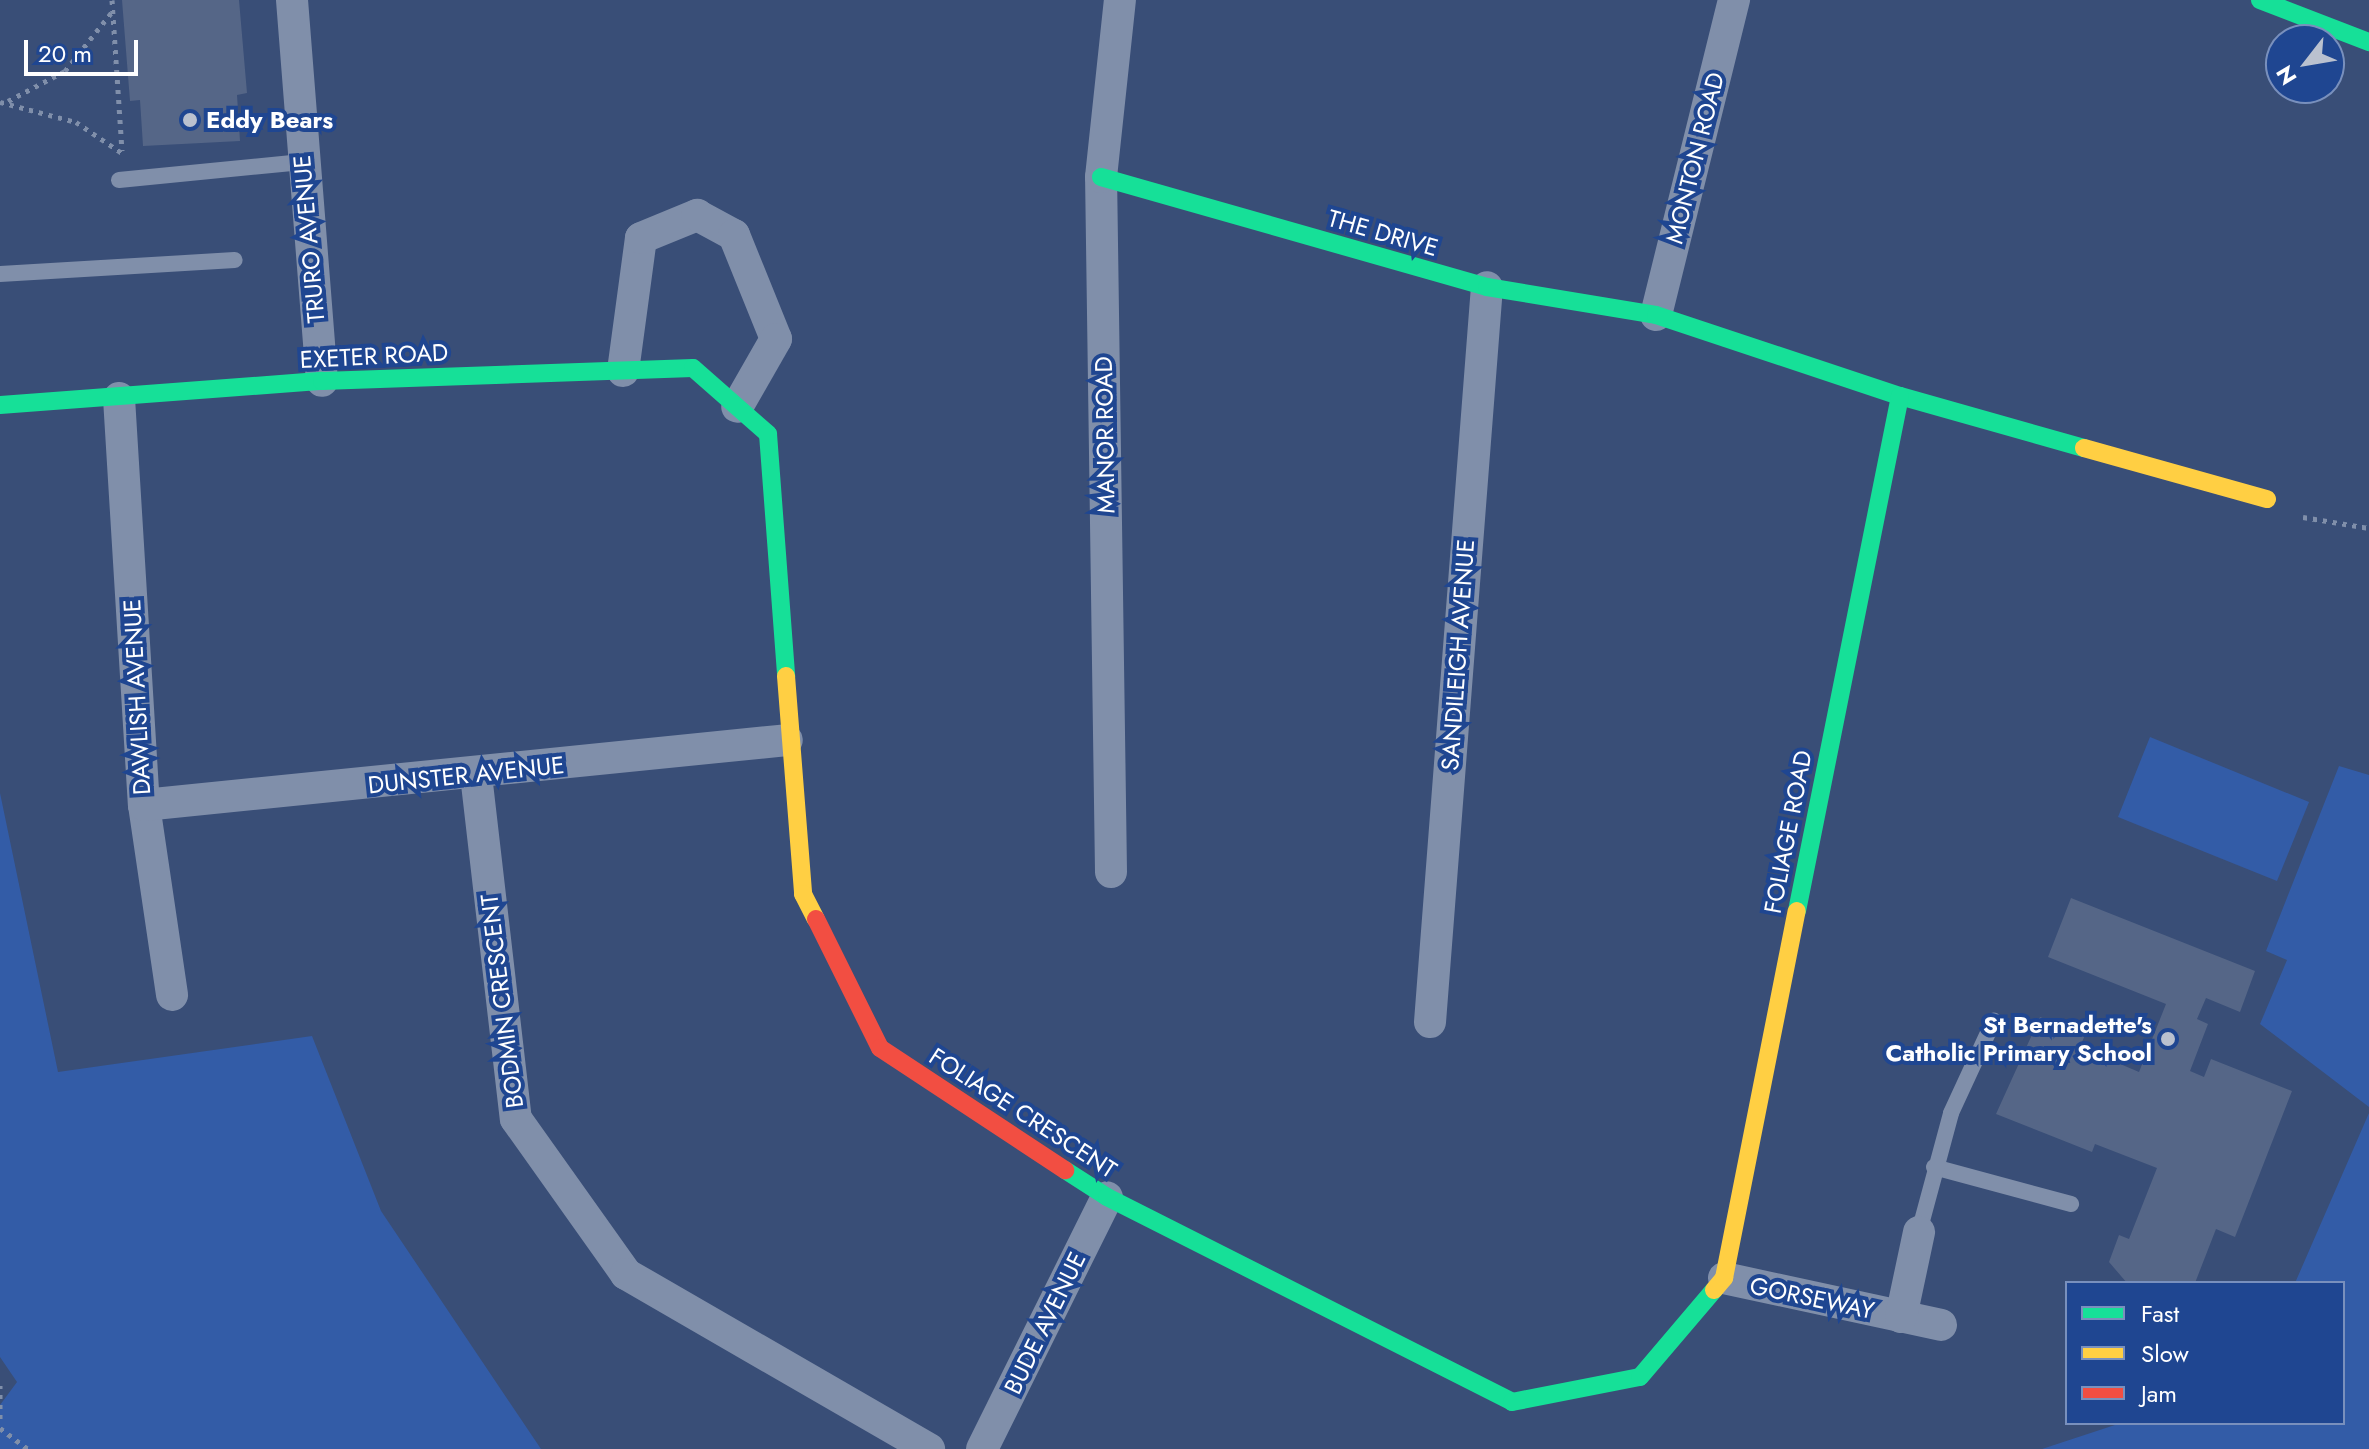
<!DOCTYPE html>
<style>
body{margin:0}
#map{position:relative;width:2369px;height:1449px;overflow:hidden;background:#394e77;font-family:Jost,sans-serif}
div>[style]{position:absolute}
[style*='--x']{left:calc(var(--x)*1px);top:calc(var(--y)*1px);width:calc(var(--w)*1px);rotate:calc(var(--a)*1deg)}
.green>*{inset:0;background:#335ca7}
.building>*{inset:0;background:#556687}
.path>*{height:5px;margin-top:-2.5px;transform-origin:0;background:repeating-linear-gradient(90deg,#808faa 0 4px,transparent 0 10px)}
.lane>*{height:16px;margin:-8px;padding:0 8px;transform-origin:8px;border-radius:8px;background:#808faa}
.street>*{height:32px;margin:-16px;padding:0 16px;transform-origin:16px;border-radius:16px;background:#808faa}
.fast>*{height:18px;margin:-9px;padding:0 9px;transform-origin:9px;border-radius:9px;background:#16e098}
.slow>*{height:18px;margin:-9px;padding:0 9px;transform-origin:9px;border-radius:9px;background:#ffcf43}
.jam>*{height:18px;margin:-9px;padding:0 9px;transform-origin:9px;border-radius:9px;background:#f24e42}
.dots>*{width:22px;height:22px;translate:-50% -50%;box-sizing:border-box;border:4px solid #1f4691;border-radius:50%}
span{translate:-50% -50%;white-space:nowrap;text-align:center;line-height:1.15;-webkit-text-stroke:8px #1f4691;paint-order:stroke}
.poi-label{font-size:24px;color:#fff;font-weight:700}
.left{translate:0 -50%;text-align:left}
.right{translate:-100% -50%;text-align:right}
.street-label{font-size:24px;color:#fff}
.legend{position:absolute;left:2065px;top:1281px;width:280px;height:144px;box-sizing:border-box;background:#1f4691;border:2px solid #7990bd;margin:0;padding:10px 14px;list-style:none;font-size:24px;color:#fff}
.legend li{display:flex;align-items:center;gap:16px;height:40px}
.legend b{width:40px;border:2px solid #7990bd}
.north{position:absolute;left:2265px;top:24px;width:80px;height:80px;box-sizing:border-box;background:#1f4691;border:2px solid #7990bd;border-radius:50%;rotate:239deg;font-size:22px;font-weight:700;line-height:32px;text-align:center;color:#fff}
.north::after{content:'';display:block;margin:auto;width:28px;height:36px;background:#bac1cf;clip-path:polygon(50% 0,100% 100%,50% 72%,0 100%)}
.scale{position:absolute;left:24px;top:40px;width:114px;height:36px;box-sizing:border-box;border:4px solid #fff;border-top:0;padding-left:10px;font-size:24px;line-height:28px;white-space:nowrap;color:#fff;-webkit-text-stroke:6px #1f4691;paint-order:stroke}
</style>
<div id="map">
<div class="green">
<div style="clip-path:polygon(2150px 737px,2309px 802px,2277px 881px,2118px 817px)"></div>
<div style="clip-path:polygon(2339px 766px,2369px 775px,2369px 1107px,2260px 1024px,2287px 960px,2266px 951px)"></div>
<div style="clip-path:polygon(0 793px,58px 1072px,312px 1036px,381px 1211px,541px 1449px,0 1449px,0 1405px,17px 1382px,0 1357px)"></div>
<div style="clip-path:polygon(2369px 1113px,2369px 1449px,2042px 1449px,2121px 1423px,2343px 1423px,2343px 1283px,2295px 1283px)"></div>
</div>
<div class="building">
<div style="clip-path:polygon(122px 0,239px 0,247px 93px,237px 95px,240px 141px,143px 146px,140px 100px,130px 101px)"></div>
<div style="clip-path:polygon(2071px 898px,2255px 971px,2240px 1012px,2206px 998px,2197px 1019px,2208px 1024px,2190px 1071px,2204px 1077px,2211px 1059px,2292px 1091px,2235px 1237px,2216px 1229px,2195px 1283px,2127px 1283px,2109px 1262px,2119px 1235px,2129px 1239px,2157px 1168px,2095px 1144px,2092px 1152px,1996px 1114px,2040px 1017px,2085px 1035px,2082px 1042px,2108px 1053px,2106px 1058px,2139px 1072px,2166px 1004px,2048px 957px)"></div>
</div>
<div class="path">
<div style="--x:112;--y:0;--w:151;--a:86.2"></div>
<div style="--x:8;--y:101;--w:64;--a:-27.8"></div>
<div style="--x:65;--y:71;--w:75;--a:-51.5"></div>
<div style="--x:0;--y:102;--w:79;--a:14.7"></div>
<div style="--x:76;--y:122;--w:55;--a:34"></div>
<div style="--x:2303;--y:517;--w:67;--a:9.5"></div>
<div style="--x:0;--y:1385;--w:35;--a:90"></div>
<div style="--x:0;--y:1428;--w:35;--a:37"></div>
</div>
<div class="lane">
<div style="--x:119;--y:180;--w:184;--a:-5.6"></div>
<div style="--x:0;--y:274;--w:235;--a:-3.4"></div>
<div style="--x:1934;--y:1167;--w:142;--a:15.1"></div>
<div style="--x:1919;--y:1232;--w:123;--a:-74.9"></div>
<div style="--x:1951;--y:1113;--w:102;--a:-65.2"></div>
</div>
<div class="street">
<div style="--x:292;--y:0;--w:382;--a:85.5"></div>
<div style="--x:1656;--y:315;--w:325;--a:-76.1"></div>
<div style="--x:623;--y:371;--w:134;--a:-82.3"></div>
<div style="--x:641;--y:238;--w:61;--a:-22.3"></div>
<div style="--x:697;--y:215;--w:42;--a:28.4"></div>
<div style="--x:734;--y:235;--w:112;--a:68"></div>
<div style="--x:776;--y:339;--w:78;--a:119.8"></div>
<div style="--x:119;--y:398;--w:408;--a:86.5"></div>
<div style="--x:144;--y:805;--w:192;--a:81.6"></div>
<div style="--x:476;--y:775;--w:346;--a:83.4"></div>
<div style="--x:516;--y:1119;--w:190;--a:54.6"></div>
<div style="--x:626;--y:1274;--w:350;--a:30"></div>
<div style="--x:144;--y:805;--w:646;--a:-5.77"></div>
<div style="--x:1111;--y:872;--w:695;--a:-90.82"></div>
<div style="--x:1101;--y:177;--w:178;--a:-83.9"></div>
<div style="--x:1430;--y:1022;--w:737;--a:-85.57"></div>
<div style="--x:1724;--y:1278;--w:222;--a:12.2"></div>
<div style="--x:1901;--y:1317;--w:87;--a:-78"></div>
<div style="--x:982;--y:1449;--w:281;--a:-63.6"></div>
</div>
<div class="fast">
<div style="--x:2260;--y:0;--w:117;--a:21.1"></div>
<div style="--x:1101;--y:177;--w:401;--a:15.9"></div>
<div style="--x:1487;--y:287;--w:171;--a:9.4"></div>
<div style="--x:1656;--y:315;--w:257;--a:18.4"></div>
<div style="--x:1900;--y:396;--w:191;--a:15.8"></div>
<div style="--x:0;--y:405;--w:323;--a:-4.3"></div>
<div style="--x:322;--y:381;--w:371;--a:-2"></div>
<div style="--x:693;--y:368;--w:100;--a:41.3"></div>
<div style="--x:768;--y:434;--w:243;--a:85.7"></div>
<div style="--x:1797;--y:911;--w:525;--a:-78.69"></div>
<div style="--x:1065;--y:1170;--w:50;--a:32.7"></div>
<div style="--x:1107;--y:1197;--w:454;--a:26.8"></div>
<div style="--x:1512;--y:1402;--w:130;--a:-11.1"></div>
<div style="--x:1640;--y:1377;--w:114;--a:-49.6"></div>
</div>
<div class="slow">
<div style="--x:2084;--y:448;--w:190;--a:15.6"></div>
<div style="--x:786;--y:676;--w:219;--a:85.5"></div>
<div style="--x:803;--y:894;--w:28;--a:63"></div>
<div style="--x:1714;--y:1290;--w:16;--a:-50"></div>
<div style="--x:1724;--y:1278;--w:374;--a:-78.8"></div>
</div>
<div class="jam">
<div style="--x:816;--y:919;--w:144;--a:63.6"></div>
<div style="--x:880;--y:1048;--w:222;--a:33.4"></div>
</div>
<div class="dots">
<div style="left:190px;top:120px;background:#bac1cf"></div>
<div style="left:2168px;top:1039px;background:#bac1cf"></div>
</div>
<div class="poi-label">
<span class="left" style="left:206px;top:120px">Eddy Bears</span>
<span class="right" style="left:2152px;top:1039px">St Bernadette's<br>Catholic Primary School</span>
</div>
<div class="street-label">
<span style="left:1695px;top:158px;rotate:-76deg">MONTON ROAD</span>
<span style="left:1383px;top:233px;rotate:16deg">THE DRIVE</span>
<span style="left:309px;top:239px;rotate:-95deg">TRURO AVENUE</span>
<span style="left:374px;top:356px;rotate:-3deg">EXETER ROAD</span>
<span style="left:1105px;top:435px;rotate:-91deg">MANOR ROAD</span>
<span style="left:1458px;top:655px;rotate:-86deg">SANDILEIGH AVENUE</span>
<span style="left:137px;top:697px;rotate:-93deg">DAWLISH AVENUE</span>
<span style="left:466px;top:775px;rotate:-6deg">DUNSTER AVENUE</span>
<span style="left:1788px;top:832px;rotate:-79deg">FOLIAGE ROAD</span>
<span style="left:502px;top:1001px;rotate:-97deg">BODMIN CRESCENT</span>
<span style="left:1023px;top:1113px;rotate:33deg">FOLIAGE CRESCENT</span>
<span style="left:1812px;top:1298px;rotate:12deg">GORSEWAY</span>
<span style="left:1045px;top:1323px;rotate:-64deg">BUDE AVENUE</span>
</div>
<ul class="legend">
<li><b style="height:10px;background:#16e098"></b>Fast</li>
<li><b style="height:10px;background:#ffcf43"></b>Slow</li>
<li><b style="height:10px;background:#f24e42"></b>Jam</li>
</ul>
<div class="north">N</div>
<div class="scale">20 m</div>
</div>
